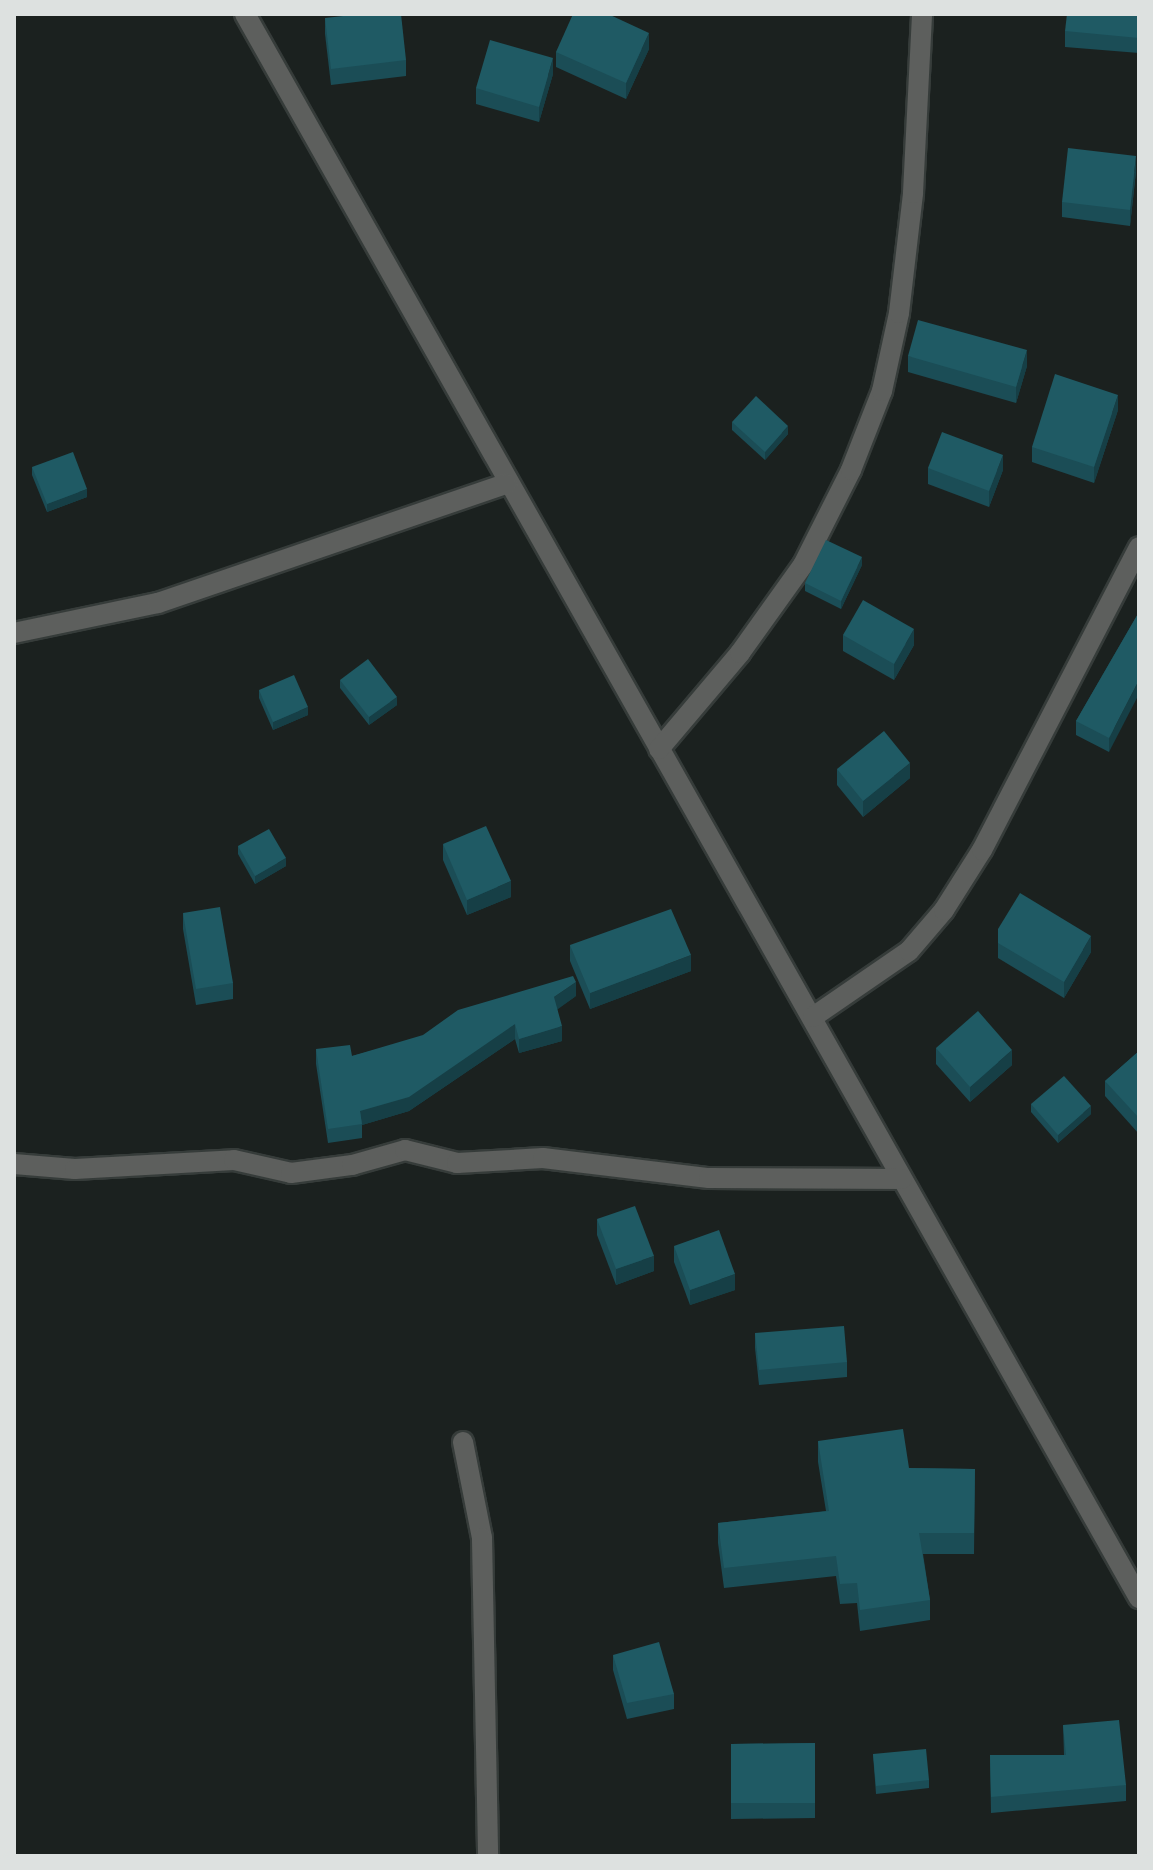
<!DOCTYPE html>
<style>
body{margin:0}
#map{position:relative;width:1153px;height:1870px;overflow:hidden;background:#1b211f;font-family:"Titillium Web",sans-serif}
div>[style]{position:absolute}
[style*='--x']{left:calc(var(--x)*1px);top:calc(var(--y)*1px);width:calc(var(--w)*1px);rotate:calc(var(--a)*1deg)}
.roads{filter:drop-shadow(2px 0 #363c3a) drop-shadow(-2px 0 #363c3a) drop-shadow(0 2px #363c3a) drop-shadow(0 -2px #363c3a)}
.street>*{height:20px;margin:-10px;padding:0 10px;transform-origin:10px;border-radius:10px;background:#5d5f5d}
.wall>*{inset:0;background:#1b4d56}
.shaded-wall>*{inset:0;background:#163f46}
.building>*{inset:0;background:#1f5a64}
span{translate:-50% -50%;white-space:nowrap;text-align:center;line-height:1.15;-webkit-text-stroke:6px #1b211f;paint-order:stroke}
.frame{position:absolute;inset:0;border:16px solid #dde1e0;pointer-events:none}
</style>
<div id="map">
<div class="roads">
<div class="street">
<div style="--x:245;--y:14;--w:1819;--a:60.56"></div>
<div style="--x:14;--y:633;--w:147;--a:-11.8"></div>
<div style="--x:158;--y:603;--w:368;--a:-18.9"></div>
<div style="--x:659;--y:749;--w:126;--a:-49.8"></div>
<div style="--x:740;--y:653;--w:108;--a:-54.4"></div>
<div style="--x:803;--y:565;--w:106;--a:-63.2"></div>
<div style="--x:851;--y:470;--w:85;--a:-68.6"></div>
<div style="--x:882;--y:391;--w:80;--a:-77.7"></div>
<div style="--x:899;--y:313;--w:121;--a:-83.3"></div>
<div style="--x:913;--y:193;--w:179;--a:-87.1"></div>
<div style="--x:813;--y:1017;--w:116;--a:-34.5"></div>
<div style="--x:909;--y:951;--w:54;--a:-49.5"></div>
<div style="--x:944;--y:910;--w:71;--a:-57.7"></div>
<div style="--x:982;--y:850;--w:341;--a:-62.6"></div>
<div style="--x:14;--y:1164;--w:61;--a:4.7"></div>
<div style="--x:75;--y:1169;--w:159;--a:-3.2"></div>
<div style="--x:234;--y:1160;--w:58;--a:12.8"></div>
<div style="--x:291;--y:1173;--w:62;--a:-7.5"></div>
<div style="--x:352;--y:1165;--w:55;--a:-15.8"></div>
<div style="--x:405;--y:1150;--w:54;--a:14"></div>
<div style="--x:457;--y:1163;--w:86;--a:-3.3"></div>
<div style="--x:543;--y:1158;--w:167;--a:6.9"></div>
<div style="--x:709;--y:1178;--w:193;--a:0.3"></div>
<div style="--x:463;--y:1442;--w:98;--a:78.8"></div>
<div style="--x:482;--y:1538;--w:318;--a:88.9"></div>
</div>
</div>
<div class="wall">
<div style="clip-path:polygon(1139px 14px,1139px 53px,1065px 47px,1065px 31px)"></div>
<div style="clip-path:polygon(325px 18px,406px 60px,406px 76px,331px 85px,325px 34px)"></div>
<div style="clip-path:polygon(649px 49px,626px 99px,556px 67px,556px 52px)"></div>
<div style="clip-path:polygon(553px 74px,539px 122px,476px 104px,476px 88px)"></div>
<div style="clip-path:polygon(1136px 171px,1130px 226px,1062px 217px,1062px 202px)"></div>
<div style="clip-path:polygon(908px 356px,1027px 366px,1016px 403px,908px 372px)"></div>
<div style="clip-path:polygon(1118px 410px,1094px 483px,1032px 462px,1032px 447px)"></div>
<div style="clip-path:polygon(732px 422px,788px 434px,765px 460px,732px 430px)"></div>
<div style="clip-path:polygon(32px 467px,87px 497px,47px 512px,32px 475px)"></div>
<div style="clip-path:polygon(928px 468px,1003px 470px,989px 507px,928px 484px)"></div>
<div style="clip-path:polygon(862px 565px,841px 609px,805px 591px,805px 583px)"></div>
<div style="clip-path:polygon(1139px 612px,1109px 752px,1076px 735px,1076px 721px)"></div>
<div style="clip-path:polygon(843px 635px,914px 645px,894px 680px,843px 651px)"></div>
<div style="clip-path:polygon(340px 680px,397px 705px,369px 725px,340px 688px)"></div>
<div style="clip-path:polygon(259px 690px,308px 715px,273px 730px,259px 698px)"></div>
<div style="clip-path:polygon(837px 769px,910px 778px,863px 817px,837px 785px)"></div>
<div style="clip-path:polygon(443px 844px,511px 897px,467px 915px,443px 860px)"></div>
<div style="clip-path:polygon(238px 846px,286px 866px,255px 884px,238px 854px)"></div>
<div style="clip-path:polygon(183px 913px,233px 983px,233px 999px,196px 1005px,183px 929px)"></div>
<div style="clip-path:polygon(998px 929px,1091px 952px,1064px 998px,998px 958px)"></div>
<div style="clip-path:polygon(570px 945px,691px 971px,590px 1009px,570px 961px)"></div>
<div style="clip-path:polygon(576px 996px,557px 1009px,562px 1041px,519px 1053px,515px 1039px,409px 1111px,362px 1125px,362px 1138px,328px 1143px,316px 1064px,316px 1049px,352px 1056px)"></div>
<div style="clip-path:polygon(936px 1048px,1012px 1065px,970px 1102px,936px 1064px)"></div>
<div style="clip-path:polygon(1139px 1051px,1139px 1134px,1105px 1096px,1105px 1081px)"></div>
<div style="clip-path:polygon(1031px 1104px,1091px 1114px,1058px 1143px,1031px 1112px)"></div>
<div style="clip-path:polygon(597px 1219px,654px 1271px,616px 1285px,597px 1235px)"></div>
<div style="clip-path:polygon(674px 1246px,735px 1290px,690px 1305px,674px 1262px)"></div>
<div style="clip-path:polygon(755px 1333px,847px 1362px,847px 1377px,759px 1385px,755px 1348px)"></div>
<div style="clip-path:polygon(818px 1441px,909px 1468px,975px 1469px,974px 1554px,923px 1554px,930px 1600px,930px 1620px,860px 1631px,857px 1603px,840px 1604px,836px 1576px,724px 1588px,718px 1543px,718px 1523px,826px 1511px,818px 1462px)"></div>
<div style="clip-path:polygon(613px 1655px,674px 1694px,674px 1709px,627px 1719px,613px 1670px)"></div>
<div style="clip-path:polygon(1063px 1725px,1126px 1785px,1126px 1801px,991px 1813px,990px 1755px,1064px 1755px)"></div>
<div style="clip-path:polygon(815px 1743px,815px 1818px,731px 1819px,731px 1744px)"></div>
<div style="clip-path:polygon(873px 1754px,929px 1780px,929px 1788px,876px 1794px)"></div>
</div>
<div class="shaded-wall">
<div style="clip-path:polygon(649px 33px,649px 49px,626px 99px,626px 83px)"></div>
<div style="clip-path:polygon(553px 58px,553px 74px,539px 122px,539px 107px)"></div>
<div style="clip-path:polygon(1136px 156px,1136px 171px,1130px 226px,1130px 210px)"></div>
<div style="clip-path:polygon(1027px 350px,1027px 366px,1016px 403px,1016px 387px)"></div>
<div style="clip-path:polygon(1118px 395px,1118px 410px,1094px 483px,1094px 467px)"></div>
<div style="clip-path:polygon(788px 426px,788px 434px,765px 460px,765px 452px)"></div>
<div style="clip-path:polygon(1003px 455px,1003px 470px,989px 507px,989px 491px)"></div>
<div style="clip-path:polygon(87px 489px,87px 497px,47px 512px,47px 504px)"></div>
<div style="clip-path:polygon(862px 557px,862px 565px,841px 609px,841px 601px)"></div>
<div style="clip-path:polygon(914px 629px,914px 645px,894px 680px,894px 664px)"></div>
<div style="clip-path:polygon(1139px 680px,1139px 694px,1109px 752px,1109px 738px)"></div>
<div style="clip-path:polygon(397px 697px,397px 705px,369px 725px,369px 717px)"></div>
<div style="clip-path:polygon(308px 707px,308px 715px,273px 730px,273px 722px)"></div>
<div style="clip-path:polygon(910px 763px,910px 778px,863px 817px,863px 801px)"></div>
<div style="clip-path:polygon(286px 858px,286px 866px,255px 884px,255px 876px)"></div>
<div style="clip-path:polygon(511px 881px,511px 897px,467px 915px,467px 900px)"></div>
<div style="clip-path:polygon(1091px 936px,1091px 952px,1064px 998px,1064px 982px)"></div>
<div style="clip-path:polygon(691px 955px,691px 971px,590px 1009px,590px 993px)"></div>
<div style="clip-path:polygon(576px 982px,576px 996px,554px 1012px,554px 997px)"></div>
<div style="clip-path:polygon(515px 1024px,515px 1039px,409px 1111px,362px 1125px,360px 1111px)"></div>
<div style="clip-path:polygon(562px 1026px,562px 1041px,519px 1053px,519px 1039px)"></div>
<div style="clip-path:polygon(1012px 1050px,1012px 1065px,970px 1102px,970px 1087px)"></div>
<div style="clip-path:polygon(1091px 1106px,1091px 1114px,1058px 1143px,1058px 1135px)"></div>
<div style="clip-path:polygon(654px 1256px,654px 1271px,616px 1285px,616px 1269px)"></div>
<div style="clip-path:polygon(735px 1274px,735px 1290px,690px 1305px,690px 1290px)"></div>
</div>
<div class="building">
<div style="clip-path:polygon(361px 14px,401px 14px,406px 60px,331px 69px,325px 18px)"></div>
<div style="clip-path:polygon(573px 14px,608px 14px,649px 33px,626px 83px,556px 52px)"></div>
<div style="clip-path:polygon(1067px 14px,1139px 14px,1139px 38px,1065px 31px)"></div>
<div style="clip-path:polygon(490px 40px,553px 58px,539px 107px,476px 88px)"></div>
<div style="clip-path:polygon(1068px 148px,1136px 156px,1130px 210px,1062px 202px)"></div>
<div style="clip-path:polygon(918px 320px,1027px 350px,1016px 387px,908px 356px)"></div>
<div style="clip-path:polygon(1055px 374px,1118px 395px,1094px 467px,1032px 447px)"></div>
<div style="clip-path:polygon(756px 396px,788px 426px,765px 452px,732px 422px)"></div>
<div style="clip-path:polygon(942px 432px,1003px 455px,989px 491px,928px 468px)"></div>
<div style="clip-path:polygon(73px 452px,87px 489px,47px 504px,32px 467px)"></div>
<div style="clip-path:polygon(826px 540px,862px 557px,841px 601px,805px 583px)"></div>
<div style="clip-path:polygon(863px 600px,914px 629px,894px 664px,843px 635px)"></div>
<div style="clip-path:polygon(1139px 612px,1139px 680px,1109px 738px,1076px 721px)"></div>
<div style="clip-path:polygon(368px 659px,397px 697px,369px 717px,340px 680px)"></div>
<div style="clip-path:polygon(294px 675px,308px 707px,273px 722px,259px 690px)"></div>
<div style="clip-path:polygon(884px 731px,910px 763px,863px 801px,837px 769px)"></div>
<div style="clip-path:polygon(486px 826px,511px 881px,467px 900px,443px 844px)"></div>
<div style="clip-path:polygon(269px 829px,286px 858px,255px 876px,238px 846px)"></div>
<div style="clip-path:polygon(1020px 893px,1091px 936px,1064px 982px,998px 943px,998px 929px)"></div>
<div style="clip-path:polygon(220px 907px,233px 983px,196px 989px,183px 913px)"></div>
<div style="clip-path:polygon(671px 909px,691px 955px,590px 993px,570px 945px)"></div>
<div style="clip-path:polygon(573px 976px,576px 982px,554px 997px,562px 1026px,519px 1039px,515px 1024px,409px 1097px,360px 1111px,362px 1124px,328px 1129px,316px 1049px,350px 1045px,352px 1056px,423px 1035px,458px 1010px)"></div>
<div style="clip-path:polygon(978px 1011px,1012px 1050px,970px 1087px,936px 1048px)"></div>
<div style="clip-path:polygon(1139px 1051px,1139px 1118px,1105px 1081px)"></div>
<div style="clip-path:polygon(1064px 1076px,1091px 1106px,1058px 1135px,1031px 1104px)"></div>
<div style="clip-path:polygon(635px 1206px,654px 1256px,616px 1269px,597px 1219px)"></div>
<div style="clip-path:polygon(719px 1230px,735px 1274px,690px 1290px,674px 1246px)"></div>
<div style="clip-path:polygon(844px 1326px,847px 1362px,759px 1370px,755px 1333px)"></div>
<div style="clip-path:polygon(903px 1429px,909px 1468px,975px 1469px,974px 1533px,919px 1533px,930px 1600px,860px 1610px,857px 1583px,840px 1584px,836px 1556px,724px 1568px,718px 1523px,829px 1511px,818px 1441px)"></div>
<div style="clip-path:polygon(659px 1642px,674px 1694px,627px 1703px,613px 1655px)"></div>
<div style="clip-path:polygon(1119px 1720px,1126px 1785px,991px 1797px,990px 1755px,1066px 1755px,1063px 1725px)"></div>
<div style="clip-path:polygon(815px 1743px,815px 1803px,731px 1803px,731px 1744px)"></div>
<div style="clip-path:polygon(926px 1749px,929px 1780px,876px 1786px,873px 1754px)"></div>
</div>
<div class="frame"></div>
</div>
